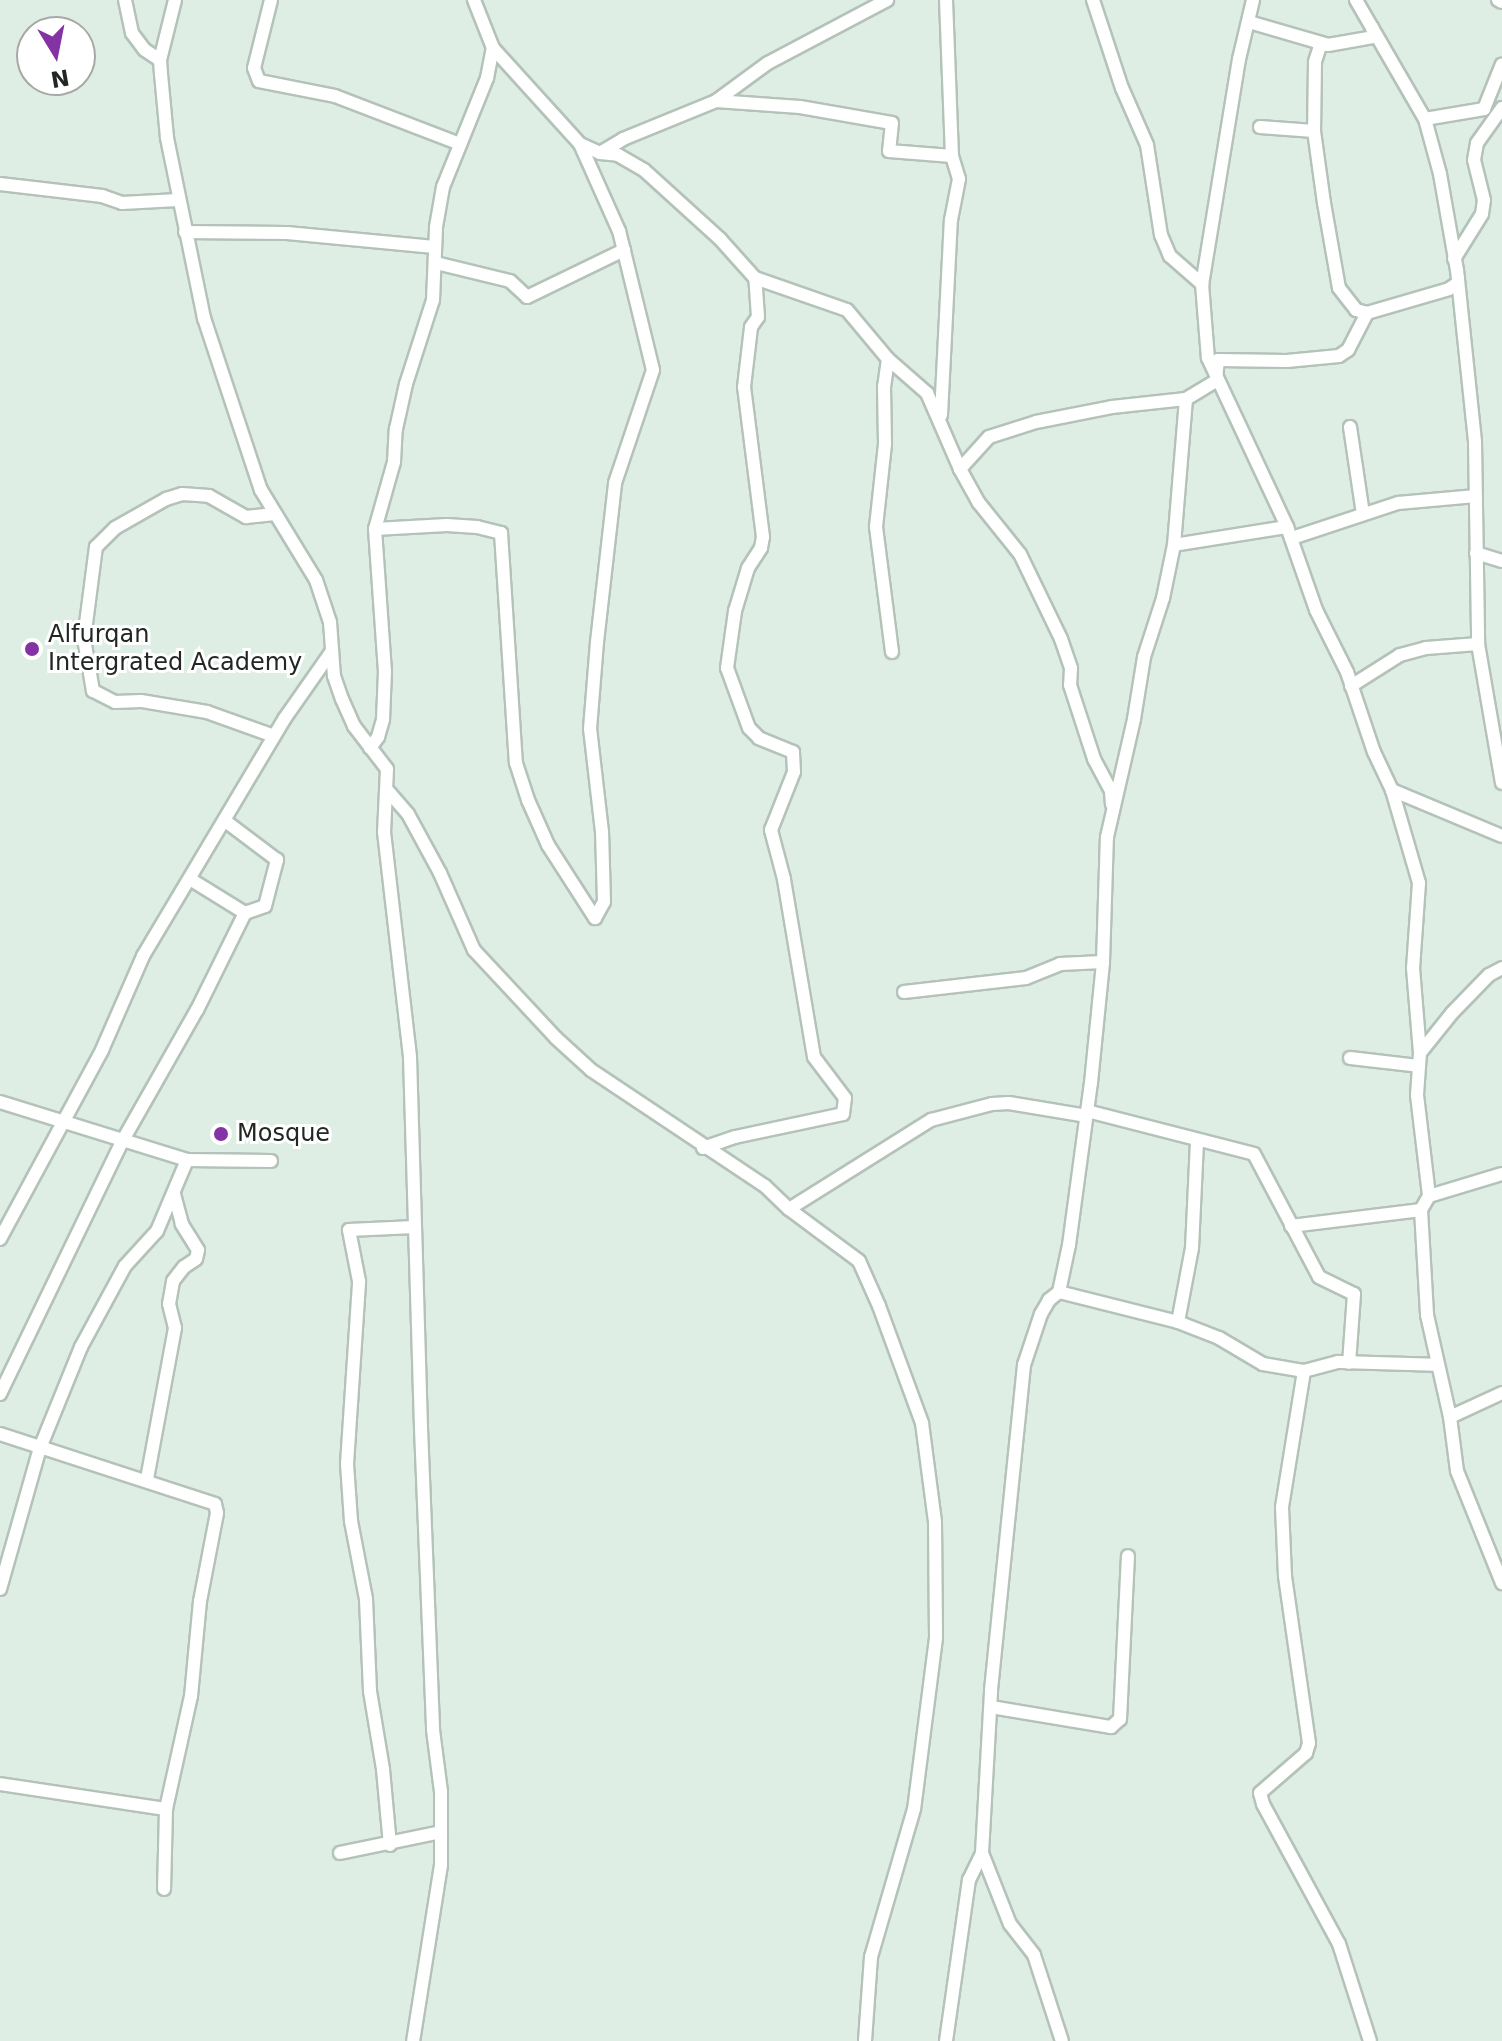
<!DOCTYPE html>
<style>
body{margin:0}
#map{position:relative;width:1502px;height:2041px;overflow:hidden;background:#dfeee5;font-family:"DejaVu Sans",sans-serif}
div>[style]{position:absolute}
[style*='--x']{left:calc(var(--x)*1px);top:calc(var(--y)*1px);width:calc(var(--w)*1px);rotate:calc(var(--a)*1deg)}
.roads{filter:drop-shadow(2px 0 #b4c2b9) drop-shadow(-2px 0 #b4c2b9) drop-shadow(0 2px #b4c2b9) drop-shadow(0 -2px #b4c2b9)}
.minor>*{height:12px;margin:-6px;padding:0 6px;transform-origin:6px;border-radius:6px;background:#fff}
.dots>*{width:22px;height:22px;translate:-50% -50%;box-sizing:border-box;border:4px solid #fff;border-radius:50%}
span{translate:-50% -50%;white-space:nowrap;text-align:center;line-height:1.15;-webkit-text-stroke:6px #fff;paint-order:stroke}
.poi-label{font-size:24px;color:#222724}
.left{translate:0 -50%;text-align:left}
.north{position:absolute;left:16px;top:16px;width:80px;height:80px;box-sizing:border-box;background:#fff;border:2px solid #a7a9a7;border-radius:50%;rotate:170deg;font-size:22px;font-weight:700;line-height:32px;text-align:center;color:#222724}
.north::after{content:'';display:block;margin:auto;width:28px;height:36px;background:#8333a3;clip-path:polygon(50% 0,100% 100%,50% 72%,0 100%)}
</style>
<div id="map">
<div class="roads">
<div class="minor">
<div style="--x:125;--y:0;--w:34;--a:78"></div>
<div style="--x:132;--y:33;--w:21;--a:53"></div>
<div style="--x:145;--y:50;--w:18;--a:34"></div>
<div style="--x:175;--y:0;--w:62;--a:104"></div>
<div style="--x:160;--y:60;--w:14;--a:86"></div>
<div style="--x:161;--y:74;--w:64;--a:84.6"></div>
<div style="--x:167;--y:138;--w:184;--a:78.4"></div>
<div style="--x:204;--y:318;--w:181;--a:71.7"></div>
<div style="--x:261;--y:490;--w:105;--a:58.6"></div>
<div style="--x:316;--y:580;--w:44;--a:71.6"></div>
<div style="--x:330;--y:622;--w:54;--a:85.8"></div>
<div style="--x:334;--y:676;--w:24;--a:71"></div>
<div style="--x:342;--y:699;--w:30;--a:66"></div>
<div style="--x:354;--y:726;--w:54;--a:52.5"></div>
<div style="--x:387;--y:769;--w:63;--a:92.7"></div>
<div style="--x:384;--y:832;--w:226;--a:83.4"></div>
<div style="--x:410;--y:1057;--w:371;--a:88.3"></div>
<div style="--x:421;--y:1428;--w:302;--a:87.7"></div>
<div style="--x:433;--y:1730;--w:63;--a:82.6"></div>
<div style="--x:441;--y:1792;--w:73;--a:90"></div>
<div style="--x:441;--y:1865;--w:178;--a:99"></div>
<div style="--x:271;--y:0;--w:70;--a:104"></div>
<div style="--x:254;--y:68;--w:14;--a:69"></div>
<div style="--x:259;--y:81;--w:77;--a:11.2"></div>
<div style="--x:335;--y:96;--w:134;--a:21"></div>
<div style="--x:1093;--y:0;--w:93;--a:71.8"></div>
<div style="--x:1122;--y:88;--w:62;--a:66.3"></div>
<div style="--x:1147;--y:145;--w:91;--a:81.2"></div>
<div style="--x:1161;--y:235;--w:23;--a:67"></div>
<div style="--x:1170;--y:256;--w:43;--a:41.2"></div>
<div style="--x:1253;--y:0;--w:61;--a:103.3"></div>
<div style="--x:1239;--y:59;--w:228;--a:99.3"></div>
<div style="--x:1202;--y:284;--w:74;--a:85.4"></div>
<div style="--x:1208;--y:358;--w:187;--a:64.9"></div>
<div style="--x:1287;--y:527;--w:88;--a:70.7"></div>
<div style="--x:1316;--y:610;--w:69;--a:63.4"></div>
<div style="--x:1347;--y:672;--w:84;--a:71.4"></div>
<div style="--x:1374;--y:752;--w:42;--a:64.7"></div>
<div style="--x:1392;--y:790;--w:97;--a:73.8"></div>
<div style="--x:1419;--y:883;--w:85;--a:94"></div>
<div style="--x:1413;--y:968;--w:85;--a:85.3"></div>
<div style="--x:1420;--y:1053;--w:42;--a:94.1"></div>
<div style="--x:1417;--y:1095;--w:102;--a:83.2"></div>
<div style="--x:1429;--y:1196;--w:16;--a:120"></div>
<div style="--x:1421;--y:1210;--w:105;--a:86.7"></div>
<div style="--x:1427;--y:1315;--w:105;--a:77.3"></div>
<div style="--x:1450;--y:1417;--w:54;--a:82.6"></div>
<div style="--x:1457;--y:1471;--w:121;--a:68.1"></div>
<div style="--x:1356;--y:0;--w:138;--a:59.9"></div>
<div style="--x:1425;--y:119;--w:57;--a:74.7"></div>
<div style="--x:1440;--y:174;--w:97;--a:80"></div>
<div style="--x:1457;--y:270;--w:173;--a:84"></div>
<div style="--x:1475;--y:442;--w:202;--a:89.1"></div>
<div style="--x:1478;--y:644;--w:141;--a:80.2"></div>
<div style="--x:1498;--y:0;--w:4;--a:27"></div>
<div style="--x:1249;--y:22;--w:82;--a:16.2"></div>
<div style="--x:1328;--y:45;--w:47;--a:-9.9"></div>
<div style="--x:1374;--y:37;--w:10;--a:-101"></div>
<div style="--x:1321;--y:43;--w:20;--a:108"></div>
<div style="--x:1315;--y:62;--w:69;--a:90.8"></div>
<div style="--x:1314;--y:131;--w:73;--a:82.1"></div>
<div style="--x:1324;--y:203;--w:86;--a:80"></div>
<div style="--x:1339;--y:288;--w:28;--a:52"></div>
<div style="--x:1356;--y:310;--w:11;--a:15"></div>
<div style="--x:493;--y:48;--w:130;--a:47.8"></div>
<div style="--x:580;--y:144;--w:22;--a:24"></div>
<div style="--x:600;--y:153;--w:18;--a:6"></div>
<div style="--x:618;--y:155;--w:30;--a:30"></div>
<div style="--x:644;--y:170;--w:103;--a:42.2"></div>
<div style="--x:720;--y:239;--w:52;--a:48.1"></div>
<div style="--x:755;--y:278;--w:97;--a:19.2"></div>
<div style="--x:847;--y:310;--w:64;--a:50.1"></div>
<div style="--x:888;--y:359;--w:52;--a:41.1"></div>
<div style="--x:927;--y:393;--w:83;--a:66.5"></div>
<div style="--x:960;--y:469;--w:39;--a:61"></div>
<div style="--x:979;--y:503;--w:65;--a:51.2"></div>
<div style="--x:1020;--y:554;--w:94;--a:64.2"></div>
<div style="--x:1061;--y:639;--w:31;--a:71"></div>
<div style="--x:1071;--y:668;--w:17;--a:93"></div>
<div style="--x:1070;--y:685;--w:78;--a:72"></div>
<div style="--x:1094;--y:759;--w:36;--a:62"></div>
<div style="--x:1111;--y:791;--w:13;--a:86"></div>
<div style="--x:716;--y:101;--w:84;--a:4.1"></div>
<div style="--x:800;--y:107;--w:93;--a:9.9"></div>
<div style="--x:892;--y:123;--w:28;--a:96"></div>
<div style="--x:889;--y:151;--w:63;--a:4.5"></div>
<div style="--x:1425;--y:119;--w:60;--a:-9.6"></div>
<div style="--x:1484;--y:109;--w:48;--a:-68.2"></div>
<div style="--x:1260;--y:127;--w:54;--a:4.2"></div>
<div style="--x:600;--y:153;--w:27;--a:-31"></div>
<div style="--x:623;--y:139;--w:100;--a:-22.2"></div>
<div style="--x:716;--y:101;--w:64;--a:-36.2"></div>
<div style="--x:768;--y:63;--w:135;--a:-27.9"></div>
<div style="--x:0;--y:184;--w:103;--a:6.7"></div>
<div style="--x:102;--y:196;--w:21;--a:19"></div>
<div style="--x:122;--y:203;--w:56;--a:-3.1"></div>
<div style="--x:185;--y:232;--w:102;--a:0.6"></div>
<div style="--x:287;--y:233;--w:148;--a:5.4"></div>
<div style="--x:1454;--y:259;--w:53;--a:-58.1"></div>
<div style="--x:1482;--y:214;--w:14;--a:-82"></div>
<div style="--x:1484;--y:200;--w:41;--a:-104"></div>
<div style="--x:1474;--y:160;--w:17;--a:-80"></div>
<div style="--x:1477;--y:143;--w:43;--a:-54.5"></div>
<div style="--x:436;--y:263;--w:76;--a:13.7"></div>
<div style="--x:510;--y:281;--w:23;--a:43"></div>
<div style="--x:527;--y:297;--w:108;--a:-25.9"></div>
<div style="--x:888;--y:359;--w:27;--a:98"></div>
<div style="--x:884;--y:386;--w:58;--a:89"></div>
<div style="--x:885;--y:444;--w:83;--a:96.2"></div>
<div style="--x:876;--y:527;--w:126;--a:82.7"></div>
<div style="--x:941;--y:415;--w:195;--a:-87.1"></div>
<div style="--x:951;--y:220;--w:42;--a:-79"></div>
<div style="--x:959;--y:179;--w:24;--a:-107"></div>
<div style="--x:952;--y:156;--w:156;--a:-92.2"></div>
<div style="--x:1350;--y:427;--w:88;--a:81.5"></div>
<div style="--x:960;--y:469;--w:43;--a:-47.8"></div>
<div style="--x:989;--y:437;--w:49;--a:-17.7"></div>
<div style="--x:1036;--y:422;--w:77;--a:-11.2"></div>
<div style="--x:1112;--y:407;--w:74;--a:-6.2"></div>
<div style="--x:1186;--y:399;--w:35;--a:-31"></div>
<div style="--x:1216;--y:381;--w:21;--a:-85"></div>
<div style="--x:1218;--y:360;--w:69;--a:0.8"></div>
<div style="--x:1287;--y:361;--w:52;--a:-5.5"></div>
<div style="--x:1339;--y:356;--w:11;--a:-34"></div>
<div style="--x:1348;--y:350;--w:42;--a:-62.8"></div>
<div style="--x:1367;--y:313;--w:85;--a:-16.3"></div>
<div style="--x:1449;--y:289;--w:11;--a:-34"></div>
<div style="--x:1458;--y:283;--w:5;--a:-90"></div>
<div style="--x:375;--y:529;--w:72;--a:-3.2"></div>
<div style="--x:447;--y:525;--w:30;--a:4"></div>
<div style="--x:477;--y:527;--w:25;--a:14"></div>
<div style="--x:501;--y:533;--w:230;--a:86.3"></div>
<div style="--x:516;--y:763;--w:39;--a:72"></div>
<div style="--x:528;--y:800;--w:49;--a:66"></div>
<div style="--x:548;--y:845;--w:87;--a:57.2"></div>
<div style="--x:595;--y:918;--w:18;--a:-61"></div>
<div style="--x:604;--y:902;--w:70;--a:-91.6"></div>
<div style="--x:602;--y:832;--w:104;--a:-96.6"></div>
<div style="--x:590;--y:729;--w:87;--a:-85.4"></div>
<div style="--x:597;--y:642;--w:160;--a:-83.5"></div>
<div style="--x:615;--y:483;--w:119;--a:-71.4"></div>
<div style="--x:653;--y:370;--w:143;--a:-103.7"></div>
<div style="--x:619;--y:231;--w:95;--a:-114.1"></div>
<div style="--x:1292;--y:538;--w:112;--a:-18.3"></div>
<div style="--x:1398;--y:503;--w:78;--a:-5.1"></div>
<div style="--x:1174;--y:545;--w:114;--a:-9.1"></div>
<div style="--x:1476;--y:553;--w:27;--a:17"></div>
<div style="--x:1351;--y:686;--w:58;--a:-32.3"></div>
<div style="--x:1400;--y:655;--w:27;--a:-15"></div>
<div style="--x:1426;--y:648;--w:52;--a:-4.4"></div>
<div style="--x:274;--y:736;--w:71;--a:-160.3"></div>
<div style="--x:207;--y:712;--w:67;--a:-170.5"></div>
<div style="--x:141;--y:701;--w:26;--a:178"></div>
<div style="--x:115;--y:702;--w:25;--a:-153"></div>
<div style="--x:93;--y:691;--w:53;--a:-99.8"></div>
<div style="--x:84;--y:639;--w:93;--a:-82.6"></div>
<div style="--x:96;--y:547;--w:27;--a:-45"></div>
<div style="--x:115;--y:528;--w:59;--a:-29.6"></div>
<div style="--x:166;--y:499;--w:17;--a:-17"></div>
<div style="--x:182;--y:494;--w:27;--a:4"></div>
<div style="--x:209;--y:496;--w:43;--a:29.6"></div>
<div style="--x:246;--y:517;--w:29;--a:-6"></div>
<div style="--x:370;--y:748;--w:14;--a:-54"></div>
<div style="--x:378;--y:737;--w:19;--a:-74"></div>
<div style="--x:383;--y:719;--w:47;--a:-87.6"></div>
<div style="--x:385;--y:672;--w:143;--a:-94"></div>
<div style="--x:375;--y:529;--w:70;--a:-74.2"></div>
<div style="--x:394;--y:462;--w:33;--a:-87"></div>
<div style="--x:396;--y:429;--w:46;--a:-77.5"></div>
<div style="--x:406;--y:384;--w:88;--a:-72.2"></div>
<div style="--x:433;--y:300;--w:73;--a:-87.6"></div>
<div style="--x:436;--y:227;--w:41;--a:-80.1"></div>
<div style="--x:443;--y:187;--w:118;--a:-68"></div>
<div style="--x:487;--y:78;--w:31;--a:-79"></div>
<div style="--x:493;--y:48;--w:52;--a:-111.6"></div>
<div style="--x:1392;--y:790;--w:119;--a:22.7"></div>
<div style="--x:388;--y:791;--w:30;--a:49"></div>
<div style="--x:408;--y:814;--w:67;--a:61.5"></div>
<div style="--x:440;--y:873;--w:84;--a:66.2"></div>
<div style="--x:474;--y:950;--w:120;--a:47"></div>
<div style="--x:556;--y:1038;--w:47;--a:42.4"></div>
<div style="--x:591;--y:1070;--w:209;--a:33.7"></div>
<div style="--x:765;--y:1186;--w:33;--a:44"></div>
<div style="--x:789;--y:1209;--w:87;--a:36.6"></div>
<div style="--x:859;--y:1261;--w:49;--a:66"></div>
<div style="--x:879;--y:1306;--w:125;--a:69.8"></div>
<div style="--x:922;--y:1423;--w:100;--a:82.5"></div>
<div style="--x:935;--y:1522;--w:116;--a:89.5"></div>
<div style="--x:936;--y:1638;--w:172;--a:97.3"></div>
<div style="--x:914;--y:1809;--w:154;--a:106.2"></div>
<div style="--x:871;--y:1957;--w:84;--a:94.1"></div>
<div style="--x:190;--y:879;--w:65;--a:31.7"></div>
<div style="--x:904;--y:992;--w:123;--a:-6.5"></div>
<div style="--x:1026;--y:978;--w:37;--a:-22"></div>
<div style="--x:1060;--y:964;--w:43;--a:-2.7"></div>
<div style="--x:1420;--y:1053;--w:51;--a:-51.3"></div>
<div style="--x:1452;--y:1013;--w:53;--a:-45.8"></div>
<div style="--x:1489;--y:975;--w:15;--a:-28"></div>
<div style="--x:1350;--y:1058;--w:69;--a:6.6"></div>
<div style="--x:0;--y:1102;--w:196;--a:17.2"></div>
<div style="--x:187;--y:1160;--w:84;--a:0.7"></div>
<div style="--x:1087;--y:1111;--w:172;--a:14.4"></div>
<div style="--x:1254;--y:1154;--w:139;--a:62.1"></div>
<div style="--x:1319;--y:1277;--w:39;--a:26"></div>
<div style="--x:1354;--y:1294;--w:69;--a:94.1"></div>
<div style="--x:703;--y:1148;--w:34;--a:-19"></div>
<div style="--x:735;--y:1137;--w:110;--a:-12"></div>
<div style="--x:843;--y:1114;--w:16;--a:-83"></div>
<div style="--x:845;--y:1098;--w:51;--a:-127.1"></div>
<div style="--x:814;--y:1057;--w:181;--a:-99.6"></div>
<div style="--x:784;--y:879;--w:51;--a:-104.9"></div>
<div style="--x:771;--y:830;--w:62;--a:-68.4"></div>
<div style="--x:794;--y:772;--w:20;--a:-93"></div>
<div style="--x:793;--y:752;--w:37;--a:-158"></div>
<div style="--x:759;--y:738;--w:14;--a:-135"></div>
<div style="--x:749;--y:728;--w:64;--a:-110.1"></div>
<div style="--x:727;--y:668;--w:58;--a:-82"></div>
<div style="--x:735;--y:611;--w:45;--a:-73.2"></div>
<div style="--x:748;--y:568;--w:24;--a:-57"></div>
<div style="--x:761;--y:548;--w:11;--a:-80"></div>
<div style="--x:763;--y:537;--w:151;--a:-97.2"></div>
<div style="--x:744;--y:387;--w:60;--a:-83.3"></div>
<div style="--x:751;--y:327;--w:12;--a:-55"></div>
<div style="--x:758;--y:317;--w:39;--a:-94"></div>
<div style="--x:1429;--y:1196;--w:76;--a:-16.8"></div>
<div style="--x:789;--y:1209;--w:168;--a:-32.1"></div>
<div style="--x:931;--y:1120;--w:63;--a:-14.7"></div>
<div style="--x:992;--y:1104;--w:17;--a:-3"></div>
<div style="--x:1009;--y:1103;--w:79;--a:9.5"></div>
<div style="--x:1291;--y:1226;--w:131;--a:-7"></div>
<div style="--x:0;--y:1239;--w:215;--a:-61.6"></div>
<div style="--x:102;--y:1050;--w:103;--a:-66.4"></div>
<div style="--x:143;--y:956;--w:277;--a:-59.2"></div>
<div style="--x:285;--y:718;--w:82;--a:-55"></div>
<div style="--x:1059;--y:1292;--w:123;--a:14.1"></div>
<div style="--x:1178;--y:1322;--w:44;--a:21.3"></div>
<div style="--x:1219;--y:1338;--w:51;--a:30.6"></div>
<div style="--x:1263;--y:1364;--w:42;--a:9.7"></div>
<div style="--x:1178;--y:1322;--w:75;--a:-79.3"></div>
<div style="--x:1192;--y:1248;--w:108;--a:-87.3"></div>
<div style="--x:0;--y:1394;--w:282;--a:-64.2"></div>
<div style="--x:123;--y:1140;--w:150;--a:-60.4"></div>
<div style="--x:197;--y:1010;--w:108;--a:-63.7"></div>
<div style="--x:245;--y:913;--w:21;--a:-19"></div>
<div style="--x:265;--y:906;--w:48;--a:-75.4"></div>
<div style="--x:277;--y:860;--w:66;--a:-143"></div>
<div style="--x:1450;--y:1417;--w:57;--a:-24.8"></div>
<div style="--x:0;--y:1434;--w:226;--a:18"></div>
<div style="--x:215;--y:1504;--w:9;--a:77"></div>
<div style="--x:217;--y:1513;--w:90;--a:100.9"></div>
<div style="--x:200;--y:1601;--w:95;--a:95.4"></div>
<div style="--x:191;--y:1696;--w:116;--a:102.5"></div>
<div style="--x:166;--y:1809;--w:80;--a:91.4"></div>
<div style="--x:147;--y:1479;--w:154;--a:-79.5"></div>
<div style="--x:175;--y:1328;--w:25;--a:-104"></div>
<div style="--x:169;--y:1304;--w:23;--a:-80"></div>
<div style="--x:173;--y:1281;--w:18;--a:-52"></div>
<div style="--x:184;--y:1267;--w:14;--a:-34"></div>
<div style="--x:196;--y:1259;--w:9;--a:-77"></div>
<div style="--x:198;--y:1250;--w:31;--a:-122"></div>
<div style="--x:182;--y:1224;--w:30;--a:-105"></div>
<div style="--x:0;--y:1589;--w:147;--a:-74.2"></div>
<div style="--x:40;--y:1448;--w:109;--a:-67.9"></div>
<div style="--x:81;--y:1347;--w:92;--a:-61.5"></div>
<div style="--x:125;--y:1266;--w:47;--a:-47.6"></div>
<div style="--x:157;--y:1231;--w:77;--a:-67.1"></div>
<div style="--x:991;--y:1707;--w:122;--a:9.5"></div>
<div style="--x:1111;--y:1727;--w:12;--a:-42"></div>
<div style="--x:1120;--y:1719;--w:163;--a:-87.2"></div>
<div style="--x:0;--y:1784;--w:168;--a:8.6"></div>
<div style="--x:390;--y:1845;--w:76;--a:-95.3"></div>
<div style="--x:383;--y:1769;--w:79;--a:-99.5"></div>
<div style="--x:370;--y:1691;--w:92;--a:-92.5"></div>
<div style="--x:366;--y:1599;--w:79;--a:-100.9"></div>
<div style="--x:351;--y:1521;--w:57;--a:-94"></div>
<div style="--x:347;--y:1464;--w:183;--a:-86.2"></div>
<div style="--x:359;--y:1281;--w:52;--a:-101.1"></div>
<div style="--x:349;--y:1230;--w:65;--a:-2.6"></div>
<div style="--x:340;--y:1853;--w:103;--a:-11.7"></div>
<div style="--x:982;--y:1853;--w:76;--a:68.5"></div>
<div style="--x:1010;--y:1924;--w:39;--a:52"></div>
<div style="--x:1034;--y:1955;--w:90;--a:72"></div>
<div style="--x:946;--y:2041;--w:163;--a:-81.9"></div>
<div style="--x:969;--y:1880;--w:30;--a:-64"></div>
<div style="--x:982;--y:1853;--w:163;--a:-86.8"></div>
<div style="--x:991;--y:1690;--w:327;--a:-84.2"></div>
<div style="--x:1024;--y:1365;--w:54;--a:-71.6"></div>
<div style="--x:1041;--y:1314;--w:16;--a:-60"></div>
<div style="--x:1049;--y:1300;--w:13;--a:-39"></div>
<div style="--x:1059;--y:1292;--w:48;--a:-78"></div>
<div style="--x:1069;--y:1245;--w:163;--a:-82.3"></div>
<div style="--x:1091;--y:1083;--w:122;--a:-84.3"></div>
<div style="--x:1103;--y:962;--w:125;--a:-88.2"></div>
<div style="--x:1107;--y:837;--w:121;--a:-77.1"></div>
<div style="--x:1134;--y:719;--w:63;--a:-80.8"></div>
<div style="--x:1144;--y:657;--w:62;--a:-72.1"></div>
<div style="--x:1163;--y:598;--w:54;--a:-78.3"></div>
<div style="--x:1174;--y:545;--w:146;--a:-85.3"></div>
<div style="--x:1370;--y:2041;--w:102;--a:-107.7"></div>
<div style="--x:1339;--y:1944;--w:159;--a:-118.5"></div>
<div style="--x:1263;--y:1804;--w:11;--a:-105"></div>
<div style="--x:1260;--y:1793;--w:61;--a:-41"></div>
<div style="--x:1306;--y:1753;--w:10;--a:-73"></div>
<div style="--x:1309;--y:1743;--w:169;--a:-98.2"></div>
<div style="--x:1285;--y:1576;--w:69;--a:-92.5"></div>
<div style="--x:1282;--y:1507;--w:138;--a:-80.8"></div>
<div style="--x:1304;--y:1371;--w:35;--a:-15"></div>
<div style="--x:1338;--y:1362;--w:99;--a:1.7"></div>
</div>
</div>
<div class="dots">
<div style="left:32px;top:649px;background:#8333a3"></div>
<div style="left:221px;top:1134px;background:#8333a3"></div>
</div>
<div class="poi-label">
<span class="left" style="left:48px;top:649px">Alfurqan<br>Intergrated Academy</span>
<span class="left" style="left:237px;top:1134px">Mosque</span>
</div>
<div class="north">N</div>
</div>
